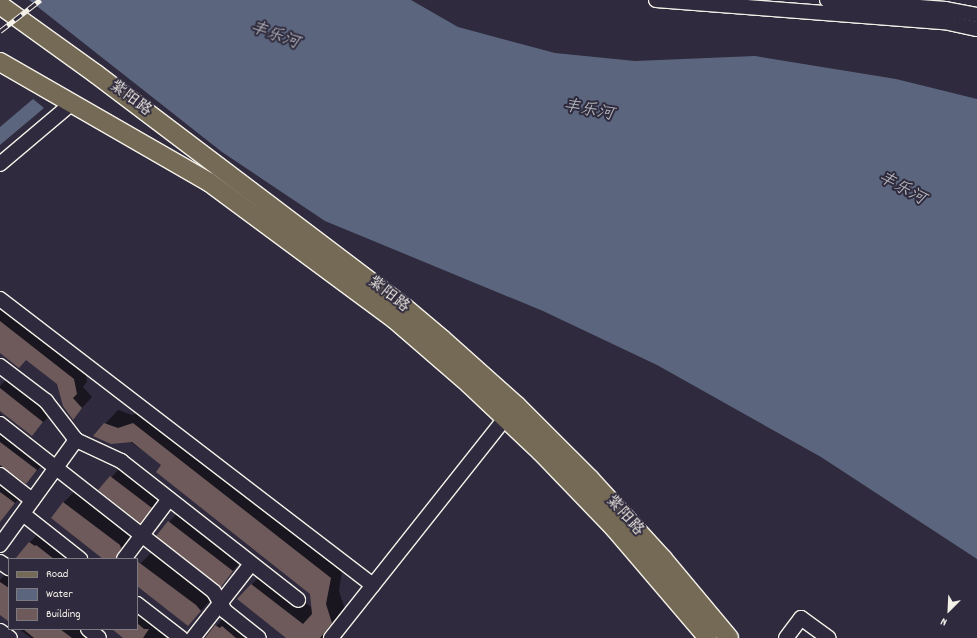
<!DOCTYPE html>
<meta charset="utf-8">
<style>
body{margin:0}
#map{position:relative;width:977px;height:638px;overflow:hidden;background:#2f2a3d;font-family:Dekko,"LXGW WenKai TC",sans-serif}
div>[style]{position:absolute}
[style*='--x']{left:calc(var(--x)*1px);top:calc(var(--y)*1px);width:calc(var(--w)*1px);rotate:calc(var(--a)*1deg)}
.water>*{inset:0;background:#5b667e}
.shadow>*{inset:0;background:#0007}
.building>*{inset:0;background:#6e5a5b}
.roads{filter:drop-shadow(1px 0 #f4f1e8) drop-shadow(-1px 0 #f4f1e8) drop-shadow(0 1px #f4f1e8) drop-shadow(0 -1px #f4f1e8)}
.minor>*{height:14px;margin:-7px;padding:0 7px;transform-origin:7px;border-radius:7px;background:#2f2a3d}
.major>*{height:18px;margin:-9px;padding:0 9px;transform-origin:9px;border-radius:9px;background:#756a55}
.rail>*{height:4.5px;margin-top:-2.25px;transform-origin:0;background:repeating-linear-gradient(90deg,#2f2a3d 0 9px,#f4f1e8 0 18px);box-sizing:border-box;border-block:1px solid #f4f1e8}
span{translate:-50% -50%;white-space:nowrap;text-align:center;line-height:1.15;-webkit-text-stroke:4px #2f2a3d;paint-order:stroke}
.street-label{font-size:16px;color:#f4f1e8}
.water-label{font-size:17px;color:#afb2b8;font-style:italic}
.legend{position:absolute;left:8px;top:558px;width:130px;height:72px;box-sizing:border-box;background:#2f2a3d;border:1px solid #7e7a81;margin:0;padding:5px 7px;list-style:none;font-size:12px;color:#f4f1e8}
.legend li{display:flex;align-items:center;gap:8px;height:20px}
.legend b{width:20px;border:1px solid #7e7a81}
.north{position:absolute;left:929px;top:590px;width:40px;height:40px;-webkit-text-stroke:3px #2f2a3d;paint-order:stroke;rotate:204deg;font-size:11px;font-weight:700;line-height:16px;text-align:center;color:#f4f1e8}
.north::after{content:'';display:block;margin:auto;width:14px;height:18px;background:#f4f1e8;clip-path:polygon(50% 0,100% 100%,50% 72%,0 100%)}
</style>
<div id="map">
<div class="water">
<div style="clip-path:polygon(29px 0,411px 0,458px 27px,555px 53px,635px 61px,755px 56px,896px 79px,977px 99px,977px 559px,821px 457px,657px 365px,543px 311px,325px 221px,222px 152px)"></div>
<div style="clip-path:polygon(33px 99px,44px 108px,0 145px,0 127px)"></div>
</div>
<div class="shadow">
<div style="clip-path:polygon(0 302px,85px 368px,87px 382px,83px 387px,92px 397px,73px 418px,61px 398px,58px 384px,27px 359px,0 352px)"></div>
<div style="clip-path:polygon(14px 372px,58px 406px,32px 435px,0 410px,0 386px)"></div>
<div style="clip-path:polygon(118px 410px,132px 415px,147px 410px,343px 564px,339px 591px,345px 609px,322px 638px,288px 638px,238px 599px,265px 571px,312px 608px,311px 593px,163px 465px,105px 424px)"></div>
<div style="clip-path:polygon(0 414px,52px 454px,25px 484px,29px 487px,3px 517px,0 515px)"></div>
<div style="clip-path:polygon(126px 461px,166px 492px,140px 522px,100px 490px)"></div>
<div style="clip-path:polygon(79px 487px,136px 532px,118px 559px,105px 559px,63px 503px)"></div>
<div style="clip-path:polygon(184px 506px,247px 555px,220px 585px,157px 535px)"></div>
<div style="clip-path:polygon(45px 527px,52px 530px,89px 558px,23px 559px,29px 543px)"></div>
<div style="clip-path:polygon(156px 548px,215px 595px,188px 625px,137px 585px,137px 567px)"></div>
<div style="clip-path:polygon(9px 571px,9px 621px,0 614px,0 580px)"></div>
<div style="clip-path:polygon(137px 603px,180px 638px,125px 638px,113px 629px,137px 629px)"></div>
<div style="clip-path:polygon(229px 612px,235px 614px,266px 638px,206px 638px)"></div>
<div style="clip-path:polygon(19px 629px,85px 629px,96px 638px,31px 638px)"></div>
</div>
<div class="building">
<div style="clip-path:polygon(0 321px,74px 379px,77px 394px,73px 398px,82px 408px,73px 420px,63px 406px,57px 384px,26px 360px,19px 368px,0 353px)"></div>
<div style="clip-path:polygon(0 388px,43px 422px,32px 436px,0 411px)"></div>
<div style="clip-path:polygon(104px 423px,118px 428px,133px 423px,331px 578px,326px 604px,332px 623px,320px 638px,286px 638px,237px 599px,251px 584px,303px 624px,312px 614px,310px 594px,156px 472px,161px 465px,132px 442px,111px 444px,93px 436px)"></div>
<div style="clip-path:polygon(0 442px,37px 470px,26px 484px,0 465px)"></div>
<div style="clip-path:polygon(110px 476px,152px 508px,140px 523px,98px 490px)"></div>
<div style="clip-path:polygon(0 492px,15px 503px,0 522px)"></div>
<div style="clip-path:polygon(63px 502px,120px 545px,121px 548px,116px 559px,103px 559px,51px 518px)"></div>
<div style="clip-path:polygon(168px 521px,233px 571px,221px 587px,156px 536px)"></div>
<div style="clip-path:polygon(29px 542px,35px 546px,36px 545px,54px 559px,15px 559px)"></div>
<div style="clip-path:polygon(137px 561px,196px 605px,201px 611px,188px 626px,137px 586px)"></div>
<div style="clip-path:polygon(0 582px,9px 588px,9px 622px,0 615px)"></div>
<div style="clip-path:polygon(137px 623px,144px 629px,149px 629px,143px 638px,123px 638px,112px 629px,137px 629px)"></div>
<div style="clip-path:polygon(215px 625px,220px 628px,222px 626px,236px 638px,205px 638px)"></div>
<div style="clip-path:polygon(23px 629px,60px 629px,72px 638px,34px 638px)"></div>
</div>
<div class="roads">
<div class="minor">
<div style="--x:656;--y:0;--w:289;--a:4.4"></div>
<div style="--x:944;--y:22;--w:34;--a:12"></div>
<div style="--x:827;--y:0;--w:119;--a:4.3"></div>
<div style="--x:946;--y:9;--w:32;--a:11"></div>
<div style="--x:0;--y:164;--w:93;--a:-40.2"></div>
<div style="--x:0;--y:299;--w:470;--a:37.5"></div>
<div style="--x:0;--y:366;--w:58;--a:37.3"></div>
<div style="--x:46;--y:401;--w:49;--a:52.4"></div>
<div style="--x:76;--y:440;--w:50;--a:25"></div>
<div style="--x:121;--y:461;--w:225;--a:38.1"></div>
<div style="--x:0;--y:424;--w:272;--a:38.1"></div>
<div style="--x:214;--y:592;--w:22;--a:60"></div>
<div style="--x:225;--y:611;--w:43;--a:38.5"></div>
<div style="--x:0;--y:475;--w:41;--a:38"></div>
<div style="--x:23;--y:514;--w:73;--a:38.3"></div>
<div style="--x:0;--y:545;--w:130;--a:-54.1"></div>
<div style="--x:124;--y:559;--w:75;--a:-53.1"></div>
<div style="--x:0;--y:562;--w:11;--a:34"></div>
<div style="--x:137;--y:604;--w:56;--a:37.7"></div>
<div style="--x:88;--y:629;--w:14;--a:39"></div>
<div style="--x:0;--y:631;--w:12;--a:35"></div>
<div style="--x:193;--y:638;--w:94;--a:-51.9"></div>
<div style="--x:331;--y:638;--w:282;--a:-51.6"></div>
<div style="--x:786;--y:638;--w:25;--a:-53"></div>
<div style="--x:801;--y:618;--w:34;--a:36"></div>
</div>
<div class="major">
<div style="--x:0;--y:5;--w:118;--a:35.7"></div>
<div style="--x:96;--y:74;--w:386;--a:37.1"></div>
<div style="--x:404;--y:307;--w:50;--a:40.1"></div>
<div style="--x:442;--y:339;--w:101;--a:41.8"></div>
<div style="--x:517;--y:406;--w:103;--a:45"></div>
<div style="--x:590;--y:479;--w:108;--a:47.6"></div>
<div style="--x:663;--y:559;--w:103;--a:50.1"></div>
<div style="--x:0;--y:62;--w:241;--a:29.9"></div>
<div style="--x:209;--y:182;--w:230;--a:36.5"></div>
<div style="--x:394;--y:319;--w:99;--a:40.9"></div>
<div style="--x:469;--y:384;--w:99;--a:43.4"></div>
<div style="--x:541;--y:452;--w:107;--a:46.1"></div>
<div style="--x:615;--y:529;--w:143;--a:49.5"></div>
</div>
</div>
<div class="rail">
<div style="--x:0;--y:31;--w:51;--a:-37.8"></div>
</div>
<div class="street-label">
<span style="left:130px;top:99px;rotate:37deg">紫阳路</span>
<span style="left:388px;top:295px;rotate:38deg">紫阳路</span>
<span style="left:624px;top:516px;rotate:48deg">紫阳路</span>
</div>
<div class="water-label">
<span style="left:274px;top:37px;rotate:20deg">丰乐河</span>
<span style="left:588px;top:112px;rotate:11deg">丰乐河</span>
<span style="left:901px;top:190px;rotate:29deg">丰乐河</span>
</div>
<ul class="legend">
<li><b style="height:5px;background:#756a55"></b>Road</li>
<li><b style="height:11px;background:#5b667e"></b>Water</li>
<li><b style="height:11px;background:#6e5a5b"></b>Building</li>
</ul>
<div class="north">N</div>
</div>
